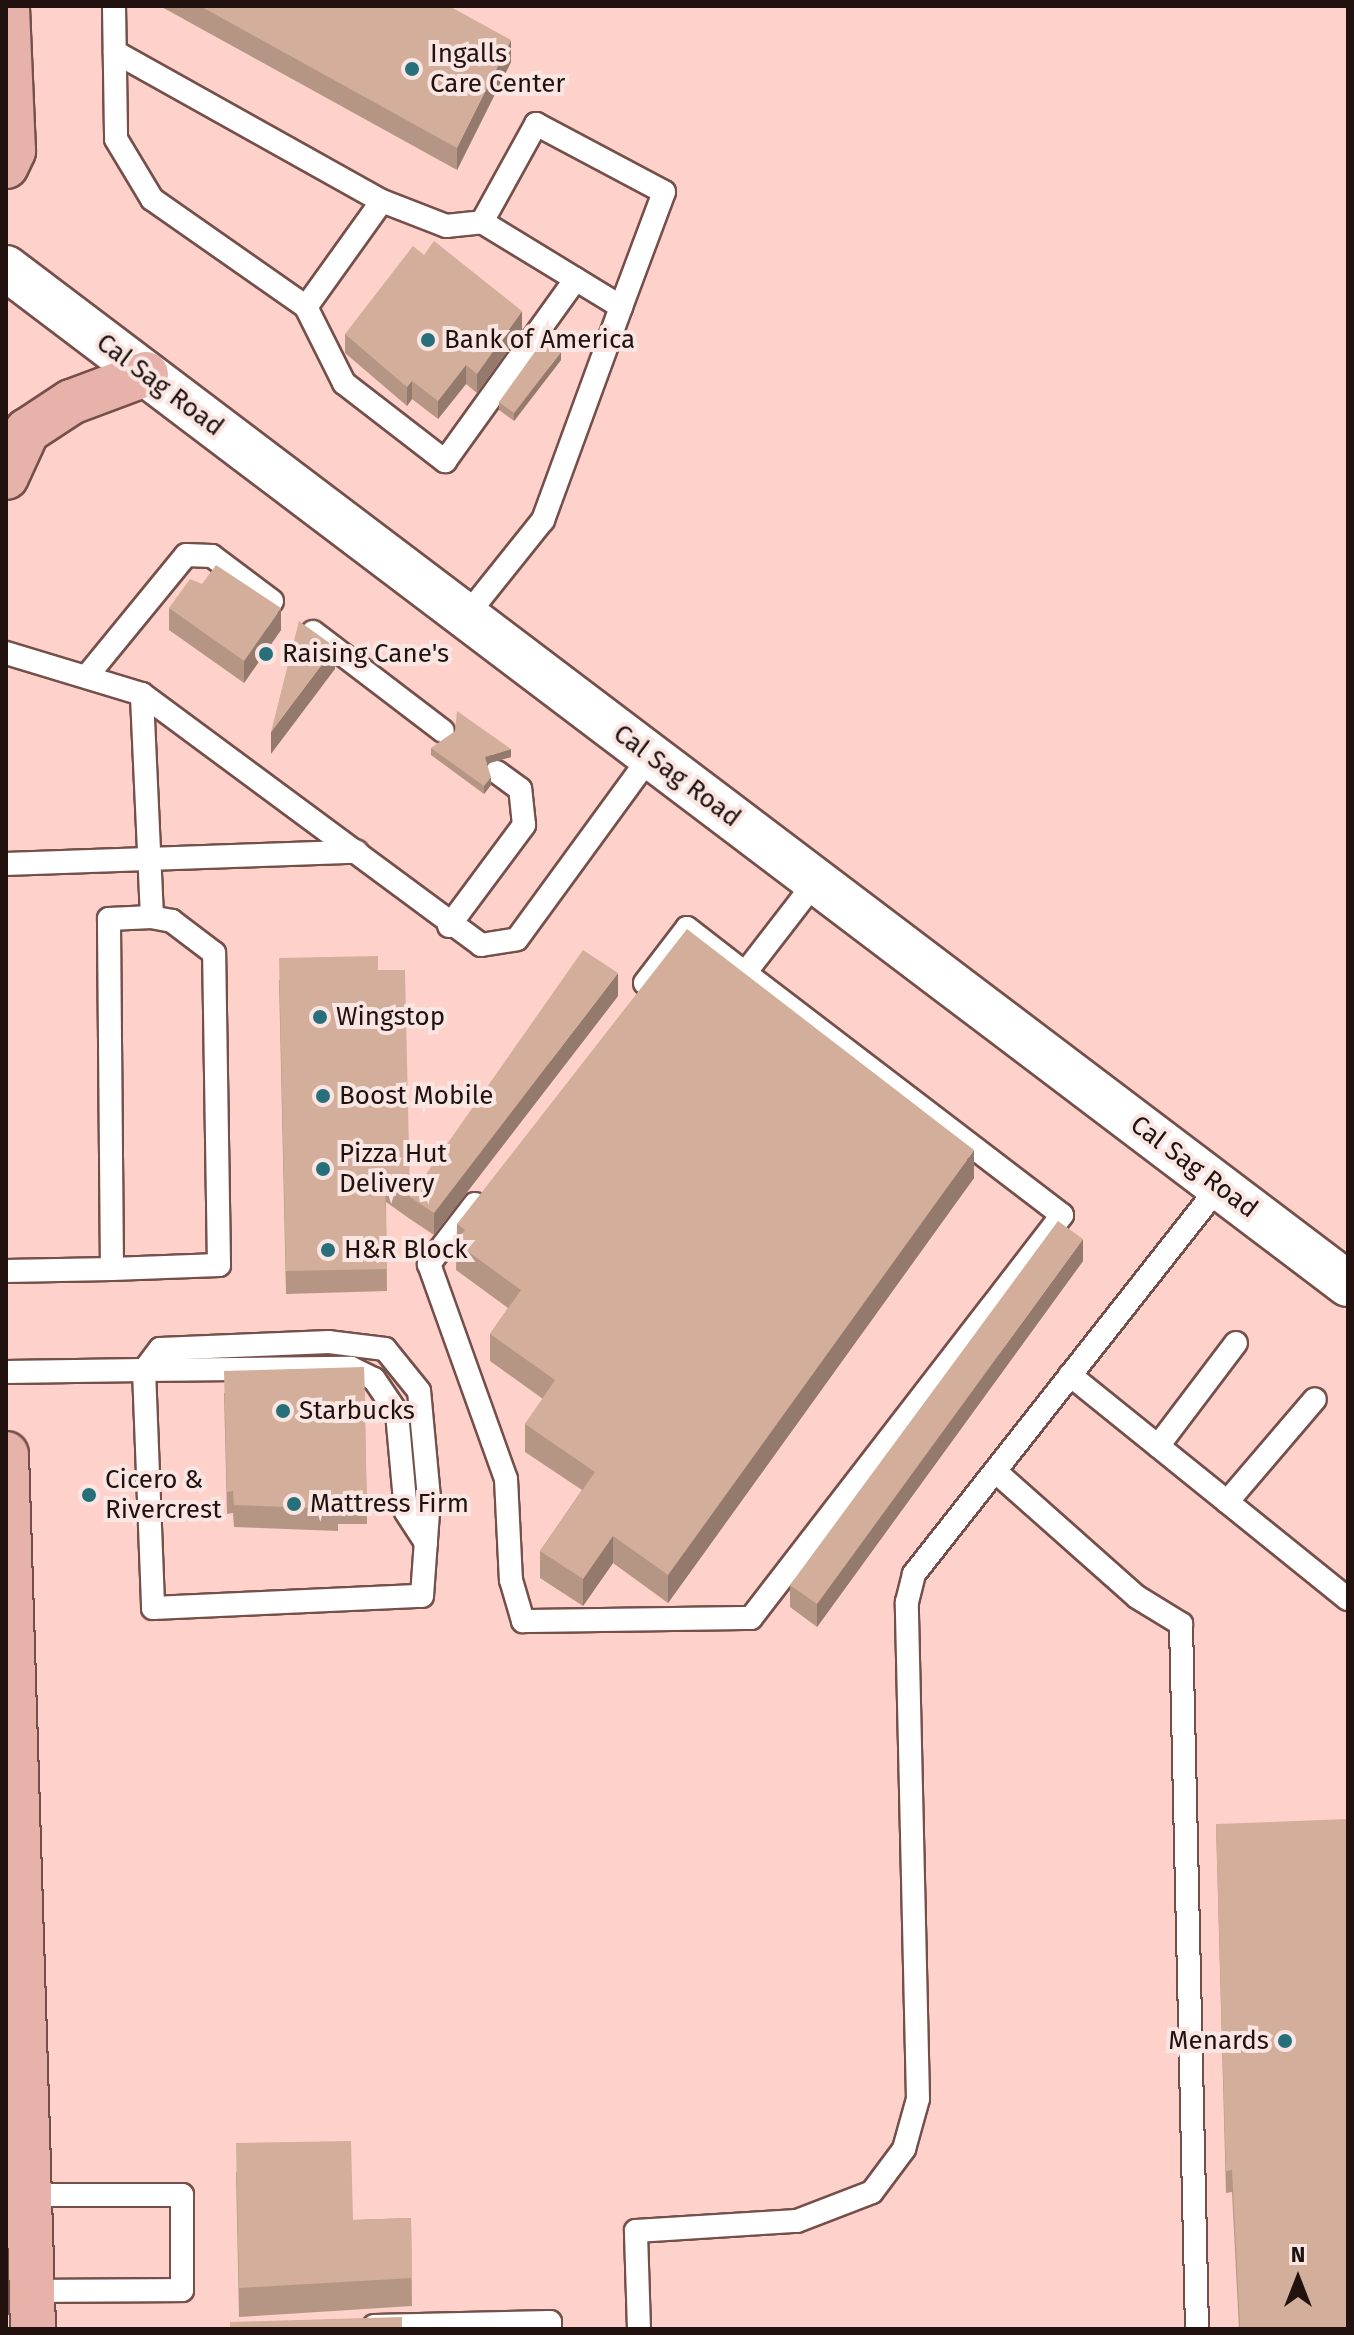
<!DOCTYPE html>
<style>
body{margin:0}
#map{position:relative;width:1354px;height:2335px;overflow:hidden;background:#fed2ca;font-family:"Fira Sans",sans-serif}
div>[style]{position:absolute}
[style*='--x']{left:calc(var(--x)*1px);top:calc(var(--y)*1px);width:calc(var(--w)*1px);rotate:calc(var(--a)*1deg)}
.roads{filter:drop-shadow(2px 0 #75504a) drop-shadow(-2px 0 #75504a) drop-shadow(0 2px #75504a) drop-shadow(0 -2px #75504a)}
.service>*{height:22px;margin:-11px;padding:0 11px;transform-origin:11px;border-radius:11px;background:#fff}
.tertiary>*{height:44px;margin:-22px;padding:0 22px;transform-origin:22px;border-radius:22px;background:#fff}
.primary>*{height:44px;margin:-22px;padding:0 22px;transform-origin:22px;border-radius:22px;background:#e6b2aa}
.wall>*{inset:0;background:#b59684}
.shaded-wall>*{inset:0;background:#947a6c}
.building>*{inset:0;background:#d3ae9a}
.dots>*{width:22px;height:22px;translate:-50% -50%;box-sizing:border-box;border:4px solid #f9e6e3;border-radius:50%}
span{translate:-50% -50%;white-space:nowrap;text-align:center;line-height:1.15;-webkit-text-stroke:8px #f9e6e3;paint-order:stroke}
.poi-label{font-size:26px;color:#21120f}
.left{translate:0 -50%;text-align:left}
.right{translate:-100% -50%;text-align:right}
.street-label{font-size:26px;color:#21120f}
.frame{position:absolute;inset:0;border:8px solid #21120f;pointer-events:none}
.north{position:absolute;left:1258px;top:2239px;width:80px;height:80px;-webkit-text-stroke:6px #f9e6e3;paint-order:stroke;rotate:0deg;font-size:22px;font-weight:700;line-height:32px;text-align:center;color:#21120f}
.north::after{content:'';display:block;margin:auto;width:28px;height:36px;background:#21120f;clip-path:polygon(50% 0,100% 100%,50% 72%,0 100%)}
</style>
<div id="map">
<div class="roads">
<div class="service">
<div style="--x:114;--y:6;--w:133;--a:89.1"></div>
<div style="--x:116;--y:139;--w:70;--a:59"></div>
<div style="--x:152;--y:199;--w:188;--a:35"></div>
<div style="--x:306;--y:307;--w:130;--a:-54.4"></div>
<div style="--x:382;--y:201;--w:69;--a:21.3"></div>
<div style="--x:446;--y:226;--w:36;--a:-6"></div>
<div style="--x:482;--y:222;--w:163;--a:31.4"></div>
<div style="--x:621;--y:307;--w:227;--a:110.1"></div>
<div style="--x:543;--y:520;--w:123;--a:128.7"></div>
<div style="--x:115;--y:52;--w:306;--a:29.2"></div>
<div style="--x:482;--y:222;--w:112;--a:-61.1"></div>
<div style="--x:536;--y:124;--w:145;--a:28"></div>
<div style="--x:664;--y:192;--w:123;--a:110.5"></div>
<div style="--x:306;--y:307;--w:85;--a:63.4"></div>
<div style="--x:344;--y:383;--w:128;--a:37.7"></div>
<div style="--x:445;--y:461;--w:224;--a:-54.3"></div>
<div style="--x:313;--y:632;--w:163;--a:37.3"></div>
<div style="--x:6;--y:653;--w:142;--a:16.8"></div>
<div style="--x:142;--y:694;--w:422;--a:36.5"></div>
<div style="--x:481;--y:945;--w:36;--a:-9"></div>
<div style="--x:517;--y:939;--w:228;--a:-53.9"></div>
<div style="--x:87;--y:676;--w:156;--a:-50.7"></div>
<div style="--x:186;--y:555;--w:26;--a:2"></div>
<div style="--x:212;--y:556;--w:75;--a:36.9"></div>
<div style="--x:6;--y:864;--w:351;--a:-2"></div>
<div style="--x:449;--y:926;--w:126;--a:-53.4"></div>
<div style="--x:524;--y:825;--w:36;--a:-96"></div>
<div style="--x:520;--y:789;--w:29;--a:-144"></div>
<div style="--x:645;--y:983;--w:69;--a:-52.6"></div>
<div style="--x:687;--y:928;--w:73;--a:37.8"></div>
<div style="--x:475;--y:1204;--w:76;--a:127.5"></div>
<div style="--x:429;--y:1264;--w:228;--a:70.3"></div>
<div style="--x:506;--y:1479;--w:101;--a:87.2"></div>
<div style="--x:511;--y:1580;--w:43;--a:73.7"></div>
<div style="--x:523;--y:1621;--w:228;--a:-0.8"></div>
<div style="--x:751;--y:1618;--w:509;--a:-52.34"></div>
<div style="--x:1062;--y:1215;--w:399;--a:-142.6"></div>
<div style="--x:745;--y:973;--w:116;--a:-52.3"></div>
<div style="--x:112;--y:1269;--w:107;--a:-2.1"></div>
<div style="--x:219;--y:1265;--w:312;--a:-90.9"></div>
<div style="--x:214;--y:953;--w:53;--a:-142.7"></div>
<div style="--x:172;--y:921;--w:20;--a:-169"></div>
<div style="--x:6;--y:1271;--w:106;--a:-1.1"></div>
<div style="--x:112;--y:1269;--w:350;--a:-90.5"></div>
<div style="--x:109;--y:919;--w:43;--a:-2.7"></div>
<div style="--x:152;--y:917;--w:223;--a:-92.6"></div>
<div style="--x:144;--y:1370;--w:207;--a:-0.6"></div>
<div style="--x:351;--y:1368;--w:25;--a:26"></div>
<div style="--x:374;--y:1379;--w:41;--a:55.9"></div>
<div style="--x:397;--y:1413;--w:99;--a:84.8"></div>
<div style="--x:406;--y:1512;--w:37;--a:57"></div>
<div style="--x:6;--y:1372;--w:138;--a:-0.8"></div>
<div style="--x:144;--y:1370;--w:238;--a:87.8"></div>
<div style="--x:153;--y:1608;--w:269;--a:-2.6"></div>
<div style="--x:422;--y:1596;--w:98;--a:-85.9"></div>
<div style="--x:429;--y:1498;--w:107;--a:-95.3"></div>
<div style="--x:419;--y:1391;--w:54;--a:-129"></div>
<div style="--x:385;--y:1349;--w:56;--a:-172.9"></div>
<div style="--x:329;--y:1342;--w:169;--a:177.6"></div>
<div style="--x:160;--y:1349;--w:26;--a:127"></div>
<div style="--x:1070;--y:1375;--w:357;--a:38.9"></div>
<div style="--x:1158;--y:1446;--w:129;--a:-52.9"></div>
<div style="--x:995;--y:1471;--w:190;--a:41.6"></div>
<div style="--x:1137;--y:1597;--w:52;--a:31.5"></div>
<div style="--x:1181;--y:1624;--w:705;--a:88.7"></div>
<div style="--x:1227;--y:1502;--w:135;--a:-49.5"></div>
<div style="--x:29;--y:2195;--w:153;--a:0"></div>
<div style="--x:182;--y:2195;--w:95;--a:90"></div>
<div style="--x:182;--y:2290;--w:150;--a:179.6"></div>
<div style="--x:374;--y:2326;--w:176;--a:-1.3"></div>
<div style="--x:550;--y:2322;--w:7;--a:90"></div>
<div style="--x:639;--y:2329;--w:98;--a:-91.8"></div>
<div style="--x:636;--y:2231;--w:161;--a:-3.6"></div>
<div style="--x:797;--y:2221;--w:80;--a:-21.1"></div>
<div style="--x:872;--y:2192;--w:54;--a:-53.3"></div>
<div style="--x:904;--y:2149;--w:52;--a:-74.4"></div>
<div style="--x:918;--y:2099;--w:497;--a:-91.3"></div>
<div style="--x:907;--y:1602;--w:29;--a:-76"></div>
<div style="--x:914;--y:1574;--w:494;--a:-51.8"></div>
</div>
<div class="tertiary">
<div style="--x:6;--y:268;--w:1683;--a:37.13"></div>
</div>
<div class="primary">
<div style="--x:6;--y:166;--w:17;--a:-65"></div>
<div style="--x:13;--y:151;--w:145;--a:-92.4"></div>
<div style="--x:6;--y:477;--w:51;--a:-65.5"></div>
<div style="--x:27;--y:431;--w:53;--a:-33.4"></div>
<div style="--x:71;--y:402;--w:80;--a:-20.5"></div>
<div style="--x:6;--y:1454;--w:875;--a:88.23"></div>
</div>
</div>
<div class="wall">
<div style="clip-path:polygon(160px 6px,449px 6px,511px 62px,457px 170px)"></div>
<div style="clip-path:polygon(522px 330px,477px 393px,466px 384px,438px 419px,412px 399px,407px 406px,345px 353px,345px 334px)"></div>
<div style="clip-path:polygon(561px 360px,514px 421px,499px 410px,499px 402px)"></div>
<div style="clip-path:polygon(169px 608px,281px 630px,244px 683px,169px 630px)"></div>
<div style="clip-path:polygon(431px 748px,511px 757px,487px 764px,491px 785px,484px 794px,431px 755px)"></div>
<div style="clip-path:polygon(378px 970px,410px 1196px,410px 1219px,386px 1202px,387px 1291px,286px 1294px,279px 980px)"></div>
<div style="clip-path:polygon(618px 996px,434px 1235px,410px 1219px,410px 1197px)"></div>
<div style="clip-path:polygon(974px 1178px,668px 1603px,613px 1563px,583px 1606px,540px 1578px,540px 1551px,582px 1490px,525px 1452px,525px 1424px,543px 1399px,490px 1361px,490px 1334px,508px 1308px,456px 1270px,457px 1224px)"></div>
<div style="clip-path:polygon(1083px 1261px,817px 1627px,790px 1607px,790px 1585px)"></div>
<div style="clip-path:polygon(364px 1367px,367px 1524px,338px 1524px,338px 1531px,234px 1527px,233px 1513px,227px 1514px,224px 1393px)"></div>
<div style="clip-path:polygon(1216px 1824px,1348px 2329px,1239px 2329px,1232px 2192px,1226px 2193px)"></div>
<div style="clip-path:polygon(236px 2172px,353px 2220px,411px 2218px,412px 2306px,239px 2317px)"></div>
</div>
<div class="shaded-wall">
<div style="clip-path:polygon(511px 40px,511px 62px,457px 170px,457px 148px)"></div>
<div style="clip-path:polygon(522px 311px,522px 330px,477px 393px,477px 374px)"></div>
<div style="clip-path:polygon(561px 352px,561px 360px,514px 421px,514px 413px)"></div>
<div style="clip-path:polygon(466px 365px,466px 384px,438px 419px,438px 401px)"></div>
<div style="clip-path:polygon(412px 381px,412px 399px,407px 406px,407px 387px)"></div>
<div style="clip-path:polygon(281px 608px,281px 630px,244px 683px,244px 661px)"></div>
<div style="clip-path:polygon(335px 647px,335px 669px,271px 754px,271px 732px)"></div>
<div style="clip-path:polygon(511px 749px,511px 757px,485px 764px,485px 757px)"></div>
<div style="clip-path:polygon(491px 777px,491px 785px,484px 794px,484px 786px)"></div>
<div style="clip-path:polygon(618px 973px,618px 996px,434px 1235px,434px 1213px)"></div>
<div style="clip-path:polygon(974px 1150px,974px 1178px,668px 1603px,668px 1575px)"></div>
<div style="clip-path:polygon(1083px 1239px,1083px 1261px,817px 1627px,817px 1604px)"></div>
<div style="clip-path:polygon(613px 1536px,613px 1563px,583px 1606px,583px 1579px)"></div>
</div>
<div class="building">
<div style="clip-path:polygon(200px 6px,449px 6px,511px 40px,457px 148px)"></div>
<div style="clip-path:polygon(434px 241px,522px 311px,477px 374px,466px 365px,438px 401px,412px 381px,407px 387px,345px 334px,413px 246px,424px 255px)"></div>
<div style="clip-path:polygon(544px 339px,561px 352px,514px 413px,499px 402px)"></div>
<div style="clip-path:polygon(216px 565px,281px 608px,244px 661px,169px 608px,190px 579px,202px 584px)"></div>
<div style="clip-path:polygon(299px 621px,335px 647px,271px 732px)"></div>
<div style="clip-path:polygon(457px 711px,511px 749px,485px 757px,491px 777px,484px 786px,431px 748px,455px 731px)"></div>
<div style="clip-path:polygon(687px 929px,974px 1150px,668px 1575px,613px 1536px,583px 1579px,540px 1551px,595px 1472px,525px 1424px,555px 1380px,490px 1334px,521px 1290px,456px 1243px,465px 1230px,457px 1224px)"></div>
<div style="clip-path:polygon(583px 950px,618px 973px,434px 1213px,410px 1197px)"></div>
<div style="clip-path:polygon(378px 956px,378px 970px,405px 970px,410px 1196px,385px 1180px,387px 1269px,286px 1271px,279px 958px)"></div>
<div style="clip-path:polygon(1058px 1221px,1083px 1239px,817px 1604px,790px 1585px)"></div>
<div style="clip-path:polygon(364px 1367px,367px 1502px,338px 1502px,338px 1509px,234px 1505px,233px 1491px,227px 1492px,224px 1371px)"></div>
<div style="clip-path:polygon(1348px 1819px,1348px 2329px,1240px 2329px,1232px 2170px,1226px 2171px,1216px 1824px)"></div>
<div style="clip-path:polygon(351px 2141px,353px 2220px,411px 2218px,412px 2278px,239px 2288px,236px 2143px)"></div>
<div style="clip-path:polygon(402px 2317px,402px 2329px,230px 2329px,230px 2322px)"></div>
</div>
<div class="dots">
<div style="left:412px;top:69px;background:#276f7a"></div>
<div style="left:428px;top:340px;background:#276f7a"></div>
<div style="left:266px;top:654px;background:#276f7a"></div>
<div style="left:320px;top:1017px;background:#276f7a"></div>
<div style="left:323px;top:1096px;background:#276f7a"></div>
<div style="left:323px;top:1169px;background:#276f7a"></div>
<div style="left:328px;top:1250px;background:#276f7a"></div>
<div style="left:283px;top:1411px;background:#276f7a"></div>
<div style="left:89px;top:1495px;background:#276f7a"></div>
<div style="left:294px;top:1504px;background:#276f7a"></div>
<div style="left:1285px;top:2041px;background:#276f7a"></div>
</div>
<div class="poi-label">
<span class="left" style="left:430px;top:69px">Ingalls<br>Care Center</span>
<span class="left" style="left:444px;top:340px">Bank of America</span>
<span class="left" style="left:282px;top:654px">Raising Cane's</span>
<span class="left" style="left:336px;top:1017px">Wingstop</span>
<span class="left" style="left:339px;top:1096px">Boost Mobile</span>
<span class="left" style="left:339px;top:1169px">Pizza Hut<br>Delivery</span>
<span class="left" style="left:344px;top:1250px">H&amp;R Block</span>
<span class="left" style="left:299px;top:1411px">Starbucks</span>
<span class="left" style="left:105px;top:1495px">Cicero &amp;<br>Rivercrest</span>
<span class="left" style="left:310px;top:1504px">Mattress Firm</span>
<span class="right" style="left:1269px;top:2041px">Menards</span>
</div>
<div class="street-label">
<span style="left:160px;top:385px;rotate:37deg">Cal Sag Road</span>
<span style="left:677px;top:776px;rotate:37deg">Cal Sag Road</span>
<span style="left:1194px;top:1167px;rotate:37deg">Cal Sag Road</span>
</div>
<div class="frame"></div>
<div class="north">N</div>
</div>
